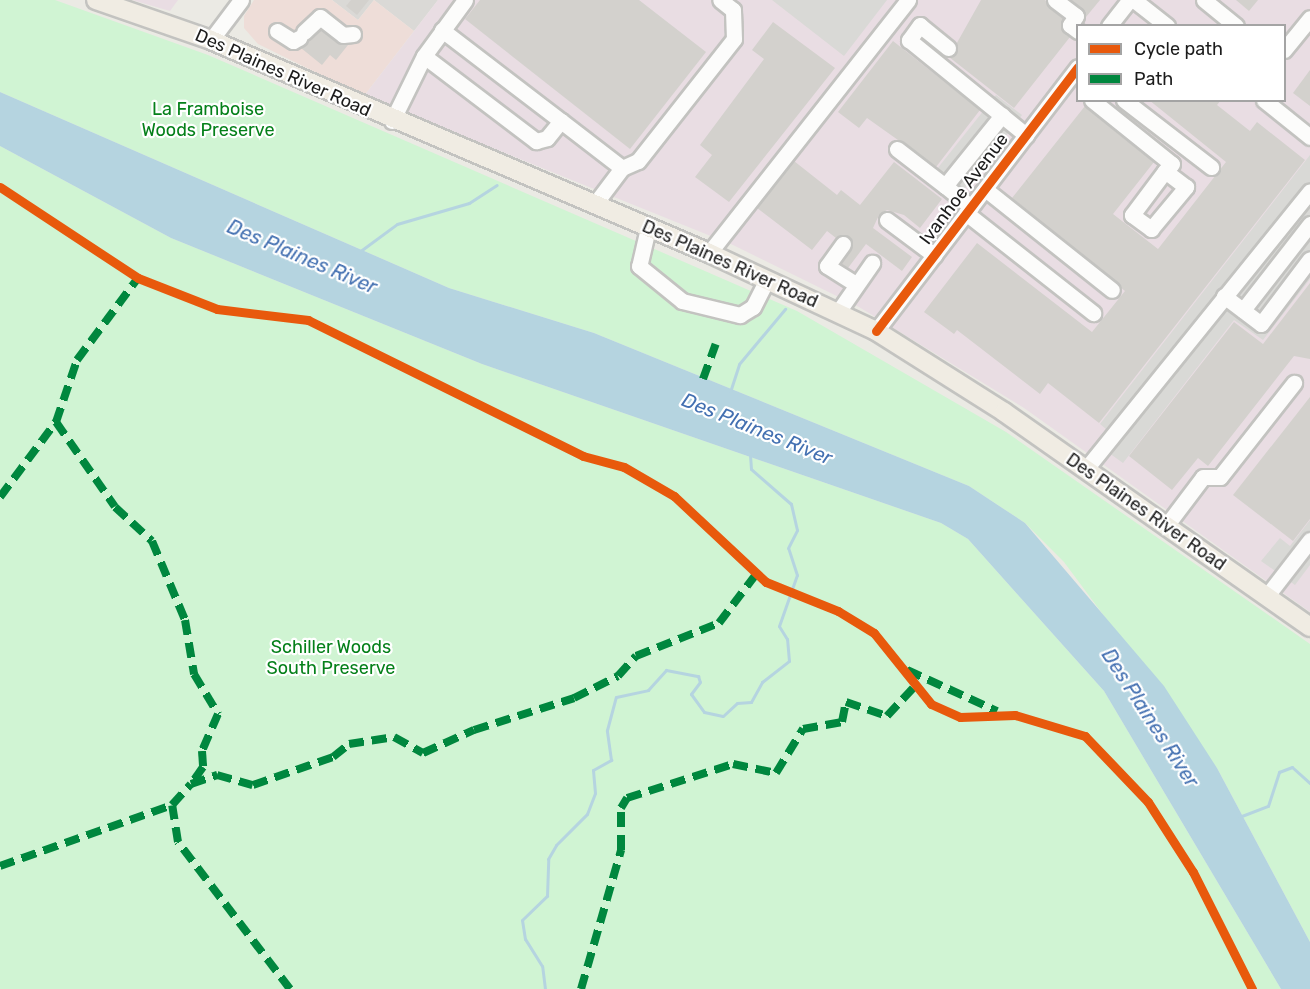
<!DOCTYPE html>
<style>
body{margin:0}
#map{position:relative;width:1310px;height:989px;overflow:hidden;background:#ebeae4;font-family:Rubik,sans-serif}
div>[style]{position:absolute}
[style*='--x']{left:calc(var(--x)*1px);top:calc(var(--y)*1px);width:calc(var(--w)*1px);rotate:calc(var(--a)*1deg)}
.residential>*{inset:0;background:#dad9d6}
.commercial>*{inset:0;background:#eeddd8}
.industrial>*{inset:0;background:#e9dde3}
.park>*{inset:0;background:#d0f4d3}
.parking>*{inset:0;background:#d9d9d6}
.water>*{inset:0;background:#b5d4e0}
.stream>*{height:3px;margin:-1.5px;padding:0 1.5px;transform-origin:1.5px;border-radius:1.5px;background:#b5d4e0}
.building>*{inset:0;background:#d3d1cd}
.roads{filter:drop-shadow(2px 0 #c3c3c0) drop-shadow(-2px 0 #c3c3c0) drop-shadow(0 2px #c3c3c0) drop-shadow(0 -2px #c3c3c0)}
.minor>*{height:15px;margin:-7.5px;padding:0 7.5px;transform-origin:7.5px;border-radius:7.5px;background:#fcfcfb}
.major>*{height:18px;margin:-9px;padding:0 9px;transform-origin:9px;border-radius:9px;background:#f0ece3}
.quiet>*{height:8px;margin-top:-4px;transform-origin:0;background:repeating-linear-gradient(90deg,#00873e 0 15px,transparent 0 23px)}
.cycleway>*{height:9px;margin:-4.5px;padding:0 4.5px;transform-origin:4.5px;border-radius:4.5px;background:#e8590c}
span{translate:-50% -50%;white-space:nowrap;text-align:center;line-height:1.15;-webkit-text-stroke:4.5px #fff;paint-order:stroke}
.street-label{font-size:18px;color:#1c1c1c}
.park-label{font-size:18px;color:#05801a}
.water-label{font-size:20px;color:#4370b1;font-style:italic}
.legend{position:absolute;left:1076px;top:24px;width:210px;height:78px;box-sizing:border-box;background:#fff;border:2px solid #a4a4a4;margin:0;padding:8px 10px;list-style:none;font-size:18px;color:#1c1c1c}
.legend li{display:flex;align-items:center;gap:12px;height:30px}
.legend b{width:30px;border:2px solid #a4a4a4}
</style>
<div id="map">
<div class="residential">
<div style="clip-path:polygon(332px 0,374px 0,358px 20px)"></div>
<div style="clip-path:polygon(374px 0,438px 0,414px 31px)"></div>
</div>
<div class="commercial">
<div style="clip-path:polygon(254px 0,332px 0,358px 20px,374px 0,414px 31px,364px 96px,258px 44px,244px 28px,244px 16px)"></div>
</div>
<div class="industrial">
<div style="clip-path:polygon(132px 0,178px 0,170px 11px)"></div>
<div style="clip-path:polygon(evenodd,438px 0,1310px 0,1310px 612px,1024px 408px,859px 307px,733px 245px,364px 96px,438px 0,1078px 26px,1284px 26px,1284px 100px,1078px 100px,1078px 26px)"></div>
</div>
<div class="park">
<div style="clip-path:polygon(0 0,55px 0,208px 55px,797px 311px,1006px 432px,1310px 644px,1310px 942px,1217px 768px,1064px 562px,1025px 523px,969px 486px,594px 333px,449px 288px,0 92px)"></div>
<div style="clip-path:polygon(0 146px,171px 238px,482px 364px,941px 523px,968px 539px,1104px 691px,1281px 989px,0 989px)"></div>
</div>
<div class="parking">
<div style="clip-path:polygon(772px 0,887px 0,844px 56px)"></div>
<div style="clip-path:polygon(996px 95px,1022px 115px,956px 200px,929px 179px)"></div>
<div style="clip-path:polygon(1310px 155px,1310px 279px,1263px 340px,1234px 320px,1123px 463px,1095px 443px,1106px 429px,1100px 424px)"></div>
<div style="clip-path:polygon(643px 271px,666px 291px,740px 315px,734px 322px,685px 311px,639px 279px)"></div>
<div style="clip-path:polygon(1310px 520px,1310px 565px,1295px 585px,1261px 561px,1280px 538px,1290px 546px)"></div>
</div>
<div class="water">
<div style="clip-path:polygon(0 92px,449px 288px,594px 333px,969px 486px,1025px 523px,1164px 686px,1217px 768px,1310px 942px,1310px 989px,1281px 989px,1104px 691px,968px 539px,941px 523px,482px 364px,171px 238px,0 146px)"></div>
</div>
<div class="stream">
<div style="--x:359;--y:252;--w:47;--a:-36.4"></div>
<div style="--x:397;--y:224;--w:75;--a:-16.3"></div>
<div style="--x:469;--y:203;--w:33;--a:-33"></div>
<div style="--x:730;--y:392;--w:29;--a:-72"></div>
<div style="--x:739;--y:364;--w:72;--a:-50.1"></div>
<div style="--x:1239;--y:817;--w:31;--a:-21"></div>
<div style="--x:1268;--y:806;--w:36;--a:-72"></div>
<div style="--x:1279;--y:772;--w:14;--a:-21"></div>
<div style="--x:1292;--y:767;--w:24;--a:42"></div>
<div style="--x:545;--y:989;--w:23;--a:-97"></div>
<div style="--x:542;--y:966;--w:32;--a:-122"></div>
<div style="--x:525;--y:939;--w:19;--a:-99"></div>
<div style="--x:522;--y:920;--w:35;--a:-44"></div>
<div style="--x:547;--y:896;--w:37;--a:-88"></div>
<div style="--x:548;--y:859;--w:16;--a:-60"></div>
<div style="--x:556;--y:845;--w:44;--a:-45"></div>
<div style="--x:587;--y:814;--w:22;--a:-69"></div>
<div style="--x:595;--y:793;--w:23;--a:-95"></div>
<div style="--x:593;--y:770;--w:21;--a:-29"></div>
<div style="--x:611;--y:760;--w:30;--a:-98"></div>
<div style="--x:607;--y:730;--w:34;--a:-75"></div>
<div style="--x:616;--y:697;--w:33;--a:-12"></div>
<div style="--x:648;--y:690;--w:27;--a:-48"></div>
<div style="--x:666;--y:670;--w:33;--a:11"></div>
<div style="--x:698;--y:676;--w:6;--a:72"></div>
<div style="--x:700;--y:682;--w:15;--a:127"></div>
<div style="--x:691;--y:694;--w:22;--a:54"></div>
<div style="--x:704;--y:712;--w:19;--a:12"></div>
<div style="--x:723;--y:716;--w:19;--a:-43"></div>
<div style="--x:737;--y:703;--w:14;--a:-4"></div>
<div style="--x:751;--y:702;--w:23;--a:-61"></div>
<div style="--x:762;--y:682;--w:34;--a:-38"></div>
<div style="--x:789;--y:661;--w:22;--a:-95"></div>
<div style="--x:787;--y:639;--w:15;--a:-122"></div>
<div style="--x:779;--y:626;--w:54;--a:-70.6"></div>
<div style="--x:797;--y:575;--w:28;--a:-108"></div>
<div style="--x:788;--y:548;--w:20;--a:-63"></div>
<div style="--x:797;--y:530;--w:27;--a:-103"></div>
<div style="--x:791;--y:504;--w:53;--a:-138.8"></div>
<div style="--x:751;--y:469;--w:13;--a:-94"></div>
</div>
<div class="building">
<div style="clip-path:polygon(351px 0,369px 0,357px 15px,346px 6px)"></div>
<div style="clip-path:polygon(480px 0,639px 0,706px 52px,630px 149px,465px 19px)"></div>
<div style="clip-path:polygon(981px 0,1045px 0,1063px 18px,1061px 28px,1070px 37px,1014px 108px,949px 57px)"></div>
<div style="clip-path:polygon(1071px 0,1100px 0,1086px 17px)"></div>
<div style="clip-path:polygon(1236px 0,1258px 0,1249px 11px)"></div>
<div style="clip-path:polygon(773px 22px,835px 68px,729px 202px,695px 177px,712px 155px,700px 145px,764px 59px,752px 50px)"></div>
<div style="clip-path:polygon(321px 30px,348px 45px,336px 60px,330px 55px,322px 65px,301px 48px)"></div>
<div style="clip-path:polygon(893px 41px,980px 110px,936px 167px,867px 118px,859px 128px,838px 112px)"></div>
<div style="clip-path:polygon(1310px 70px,1310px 106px,1293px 93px)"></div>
<div style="clip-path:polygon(1149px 100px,1221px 100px,1217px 105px,1250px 131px,1257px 122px,1305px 160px,1099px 423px,1048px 383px,1040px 394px,957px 330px,954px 334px,924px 312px,977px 243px,1092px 332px,1125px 291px,1012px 198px,1085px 106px,1154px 162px,1113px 214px,1158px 249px,1226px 162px)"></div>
<div style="clip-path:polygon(794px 161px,837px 195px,841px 190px,860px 205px,894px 162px,942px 199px,920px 228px,904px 215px,887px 210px,879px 215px,873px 228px,912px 257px,902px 271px,866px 244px,848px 268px,841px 263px,853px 246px,848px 236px,836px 238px,827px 231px,812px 250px,757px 208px)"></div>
<div style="clip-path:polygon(1310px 283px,1310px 359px,1294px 356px,1208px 466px,1198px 458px,1172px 490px,1129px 456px,1234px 322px,1263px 344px)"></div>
<div style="clip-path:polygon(1310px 397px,1310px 519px,1293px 541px,1233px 495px)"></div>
</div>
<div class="roads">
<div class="minor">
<div style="--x:465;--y:0;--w:69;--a:126.2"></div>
<div style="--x:424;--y:56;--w:141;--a:37.2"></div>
<div style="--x:536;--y:141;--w:11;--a:-15"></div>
<div style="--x:547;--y:138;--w:22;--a:-51"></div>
<div style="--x:561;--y:121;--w:77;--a:37.6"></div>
<div style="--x:1055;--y:0;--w:26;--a:37"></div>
<div style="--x:1076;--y:16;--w:11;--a:124"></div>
<div style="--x:1070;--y:25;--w:10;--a:37"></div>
<div style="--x:1134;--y:0;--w:42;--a:38.2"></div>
<div style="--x:1204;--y:0;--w:41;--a:39.1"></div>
<div style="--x:1109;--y:26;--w:33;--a:-52"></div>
<div style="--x:442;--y:30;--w:150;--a:37.4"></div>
<div style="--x:277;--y:31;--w:19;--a:32"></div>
<div style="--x:293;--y:41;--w:7;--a:-27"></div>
<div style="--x:304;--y:32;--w:22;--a:-43"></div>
<div style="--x:320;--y:17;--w:29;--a:38"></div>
<div style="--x:343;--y:35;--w:10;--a:-6"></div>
<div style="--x:211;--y:40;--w:50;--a:-53.1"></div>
<div style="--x:948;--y:48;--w:36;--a:-141"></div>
<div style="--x:920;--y:25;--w:19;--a:126"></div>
<div style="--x:909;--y:40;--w:151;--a:39.1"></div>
<div style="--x:1284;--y:50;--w:41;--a:-50.9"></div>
<div style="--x:1092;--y:100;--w:102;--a:38.7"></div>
<div style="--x:1172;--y:164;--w:10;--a:135"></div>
<div style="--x:1165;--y:171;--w:55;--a:126.9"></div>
<div style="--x:1132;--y:215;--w:24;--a:36"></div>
<div style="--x:1151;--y:229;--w:55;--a:-50.2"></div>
<div style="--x:1186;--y:187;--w:26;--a:-143"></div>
<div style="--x:1124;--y:100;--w:110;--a:37.6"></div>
<div style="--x:1264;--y:100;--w:59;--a:38.8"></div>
<div style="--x:392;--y:121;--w:72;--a:-63.8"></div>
<div style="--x:897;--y:149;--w:61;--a:37.6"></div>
<div style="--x:985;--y:189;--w:162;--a:38.5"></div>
<div style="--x:594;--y:205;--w:46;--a:-52.9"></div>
<div style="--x:622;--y:168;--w:17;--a:-24"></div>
<div style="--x:638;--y:161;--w:155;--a:-51.8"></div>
<div style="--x:734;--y:39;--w:29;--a:-92"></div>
<div style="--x:733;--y:10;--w:16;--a:-142"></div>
<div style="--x:971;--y:207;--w:33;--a:-141"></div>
<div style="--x:945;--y:186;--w:91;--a:-51.2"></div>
<div style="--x:966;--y:213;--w:162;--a:38.2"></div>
<div style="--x:887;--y:220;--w:59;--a:36.7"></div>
<div style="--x:648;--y:228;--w:39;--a:103"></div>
<div style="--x:639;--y:266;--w:55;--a:39.1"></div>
<div style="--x:682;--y:301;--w:60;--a:13.6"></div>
<div style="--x:740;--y:315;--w:15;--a:-32"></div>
<div style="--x:753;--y:307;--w:30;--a:-63"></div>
<div style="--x:843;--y:244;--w:27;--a:126"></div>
<div style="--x:827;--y:266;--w:34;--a:32"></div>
<div style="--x:709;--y:253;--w:322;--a:-51.8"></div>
<div style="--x:1224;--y:296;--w:46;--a:37.1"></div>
<div style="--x:1261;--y:324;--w:81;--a:-53"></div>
<div style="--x:1243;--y:310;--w:109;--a:-52.1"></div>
<div style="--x:838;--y:312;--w:60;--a:-55.2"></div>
<div style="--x:876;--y:331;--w:332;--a:-52.6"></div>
<div style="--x:1085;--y:470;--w:358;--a:-51.1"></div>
<div style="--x:1166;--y:526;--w:61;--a:-52.9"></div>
<div style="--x:1203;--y:477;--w:17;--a:0"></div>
<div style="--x:1220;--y:477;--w:120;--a:-51.8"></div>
<div style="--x:1266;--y:597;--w:72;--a:-52.3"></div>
</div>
<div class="major">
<div style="--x:96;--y:0;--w:122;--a:19.2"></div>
<div style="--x:211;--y:40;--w:542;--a:23.16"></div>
<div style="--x:709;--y:253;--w:184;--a:25"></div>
<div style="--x:876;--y:331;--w:151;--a:32.3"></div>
<div style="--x:1004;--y:412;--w:374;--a:35.1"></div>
</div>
</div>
<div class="quiet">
<div style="--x:703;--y:379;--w:37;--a:-70"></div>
<div style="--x:56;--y:422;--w:103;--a:55.2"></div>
<div style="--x:115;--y:507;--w:50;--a:42.6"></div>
<div style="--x:152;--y:541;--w:86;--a:67.3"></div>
<div style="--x:185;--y:620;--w:55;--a:80.5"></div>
<div style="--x:194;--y:674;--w:47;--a:59"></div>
<div style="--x:218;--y:714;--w:40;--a:113.4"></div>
<div style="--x:202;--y:751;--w:16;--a:86"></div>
<div style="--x:203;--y:767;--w:21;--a:125"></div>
<div style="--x:0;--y:497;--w:94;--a:-53.3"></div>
<div style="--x:56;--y:422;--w:65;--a:-71.3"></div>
<div style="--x:77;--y:360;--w:102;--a:-53.4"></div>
<div style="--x:907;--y:670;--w:99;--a:24.5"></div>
<div style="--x:0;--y:866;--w:182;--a:-19.5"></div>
<div style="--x:290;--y:989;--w:185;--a:-127.3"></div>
<div style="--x:178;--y:842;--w:37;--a:-99"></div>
<div style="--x:172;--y:805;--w:28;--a:-48"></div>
<div style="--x:191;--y:784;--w:28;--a:-19"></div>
<div style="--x:217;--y:775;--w:37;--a:16"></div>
<div style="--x:253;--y:785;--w:85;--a:-19.3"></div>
<div style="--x:333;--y:757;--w:21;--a:-39"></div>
<div style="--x:349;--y:744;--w:46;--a:-8.8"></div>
<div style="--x:394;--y:737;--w:33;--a:29"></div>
<div style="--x:423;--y:753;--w:56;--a:-24.3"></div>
<div style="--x:474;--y:730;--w:105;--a:-17.7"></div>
<div style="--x:574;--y:698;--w:49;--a:-26.6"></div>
<div style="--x:618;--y:676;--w:27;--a:-48"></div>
<div style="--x:636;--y:656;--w:89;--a:-21.7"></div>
<div style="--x:719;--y:623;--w:63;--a:-52.8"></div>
<div style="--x:581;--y:989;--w:145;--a:-73.9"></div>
<div style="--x:621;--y:850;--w:42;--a:-90"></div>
<div style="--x:621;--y:808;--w:12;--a:-59"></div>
<div style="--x:627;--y:798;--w:111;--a:-17.8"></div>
<div style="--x:733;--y:764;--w:44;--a:11.8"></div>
<div style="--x:776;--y:773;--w:52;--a:-58.5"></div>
<div style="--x:803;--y:729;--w:40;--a:-10"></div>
<div style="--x:842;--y:722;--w:20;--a:-79"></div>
<div style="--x:846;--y:702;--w:43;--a:18.9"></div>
<div style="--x:887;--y:716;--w:38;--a:-47"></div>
</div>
<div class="cycleway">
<div style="--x:0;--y:187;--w:165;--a:33.4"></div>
<div style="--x:138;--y:278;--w:85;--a:21.4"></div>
<div style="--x:217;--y:309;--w:92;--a:6.9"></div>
<div style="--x:308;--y:320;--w:307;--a:26.3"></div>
<div style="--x:583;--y:456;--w:42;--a:15"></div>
<div style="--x:624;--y:467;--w:58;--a:30.1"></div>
<div style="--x:674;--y:496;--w:126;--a:43.1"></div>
<div style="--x:766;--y:582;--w:78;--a:21.9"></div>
<div style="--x:838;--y:611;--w:42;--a:31.4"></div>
<div style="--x:874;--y:633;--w:91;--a:51.2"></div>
<div style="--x:931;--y:704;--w:32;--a:24"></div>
<div style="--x:960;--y:717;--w:55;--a:-2.1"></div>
<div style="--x:1015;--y:715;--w:73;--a:16.7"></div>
<div style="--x:1085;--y:736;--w:91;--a:46.3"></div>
<div style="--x:1148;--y:802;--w:83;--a:57.3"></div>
<div style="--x:1193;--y:872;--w:131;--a:63.2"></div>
<div style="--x:876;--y:331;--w:332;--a:-52.6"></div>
</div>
<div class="street-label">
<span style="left:283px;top:73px;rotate:24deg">Des Plaines River Road</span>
<span style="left:964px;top:189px;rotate:-53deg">Ivanhoe Avenue</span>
<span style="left:730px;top:264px;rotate:24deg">Des Plaines River Road</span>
<span style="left:1146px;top:512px;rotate:35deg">Des Plaines River Road</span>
</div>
<div class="park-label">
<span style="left:208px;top:120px">La Framboise<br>Woods Preserve</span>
<span style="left:331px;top:658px">Schiller Woods<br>South Preserve</span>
</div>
<div class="water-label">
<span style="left:302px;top:257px;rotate:23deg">Des Plaines River</span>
<span style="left:757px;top:429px;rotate:22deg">Des Plaines River</span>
<span style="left:1150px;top:718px;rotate:57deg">Des Plaines River</span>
</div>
<ul class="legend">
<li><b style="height:8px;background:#e8590c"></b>Cycle path</li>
<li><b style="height:8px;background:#00873e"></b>Path</li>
</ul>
</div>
